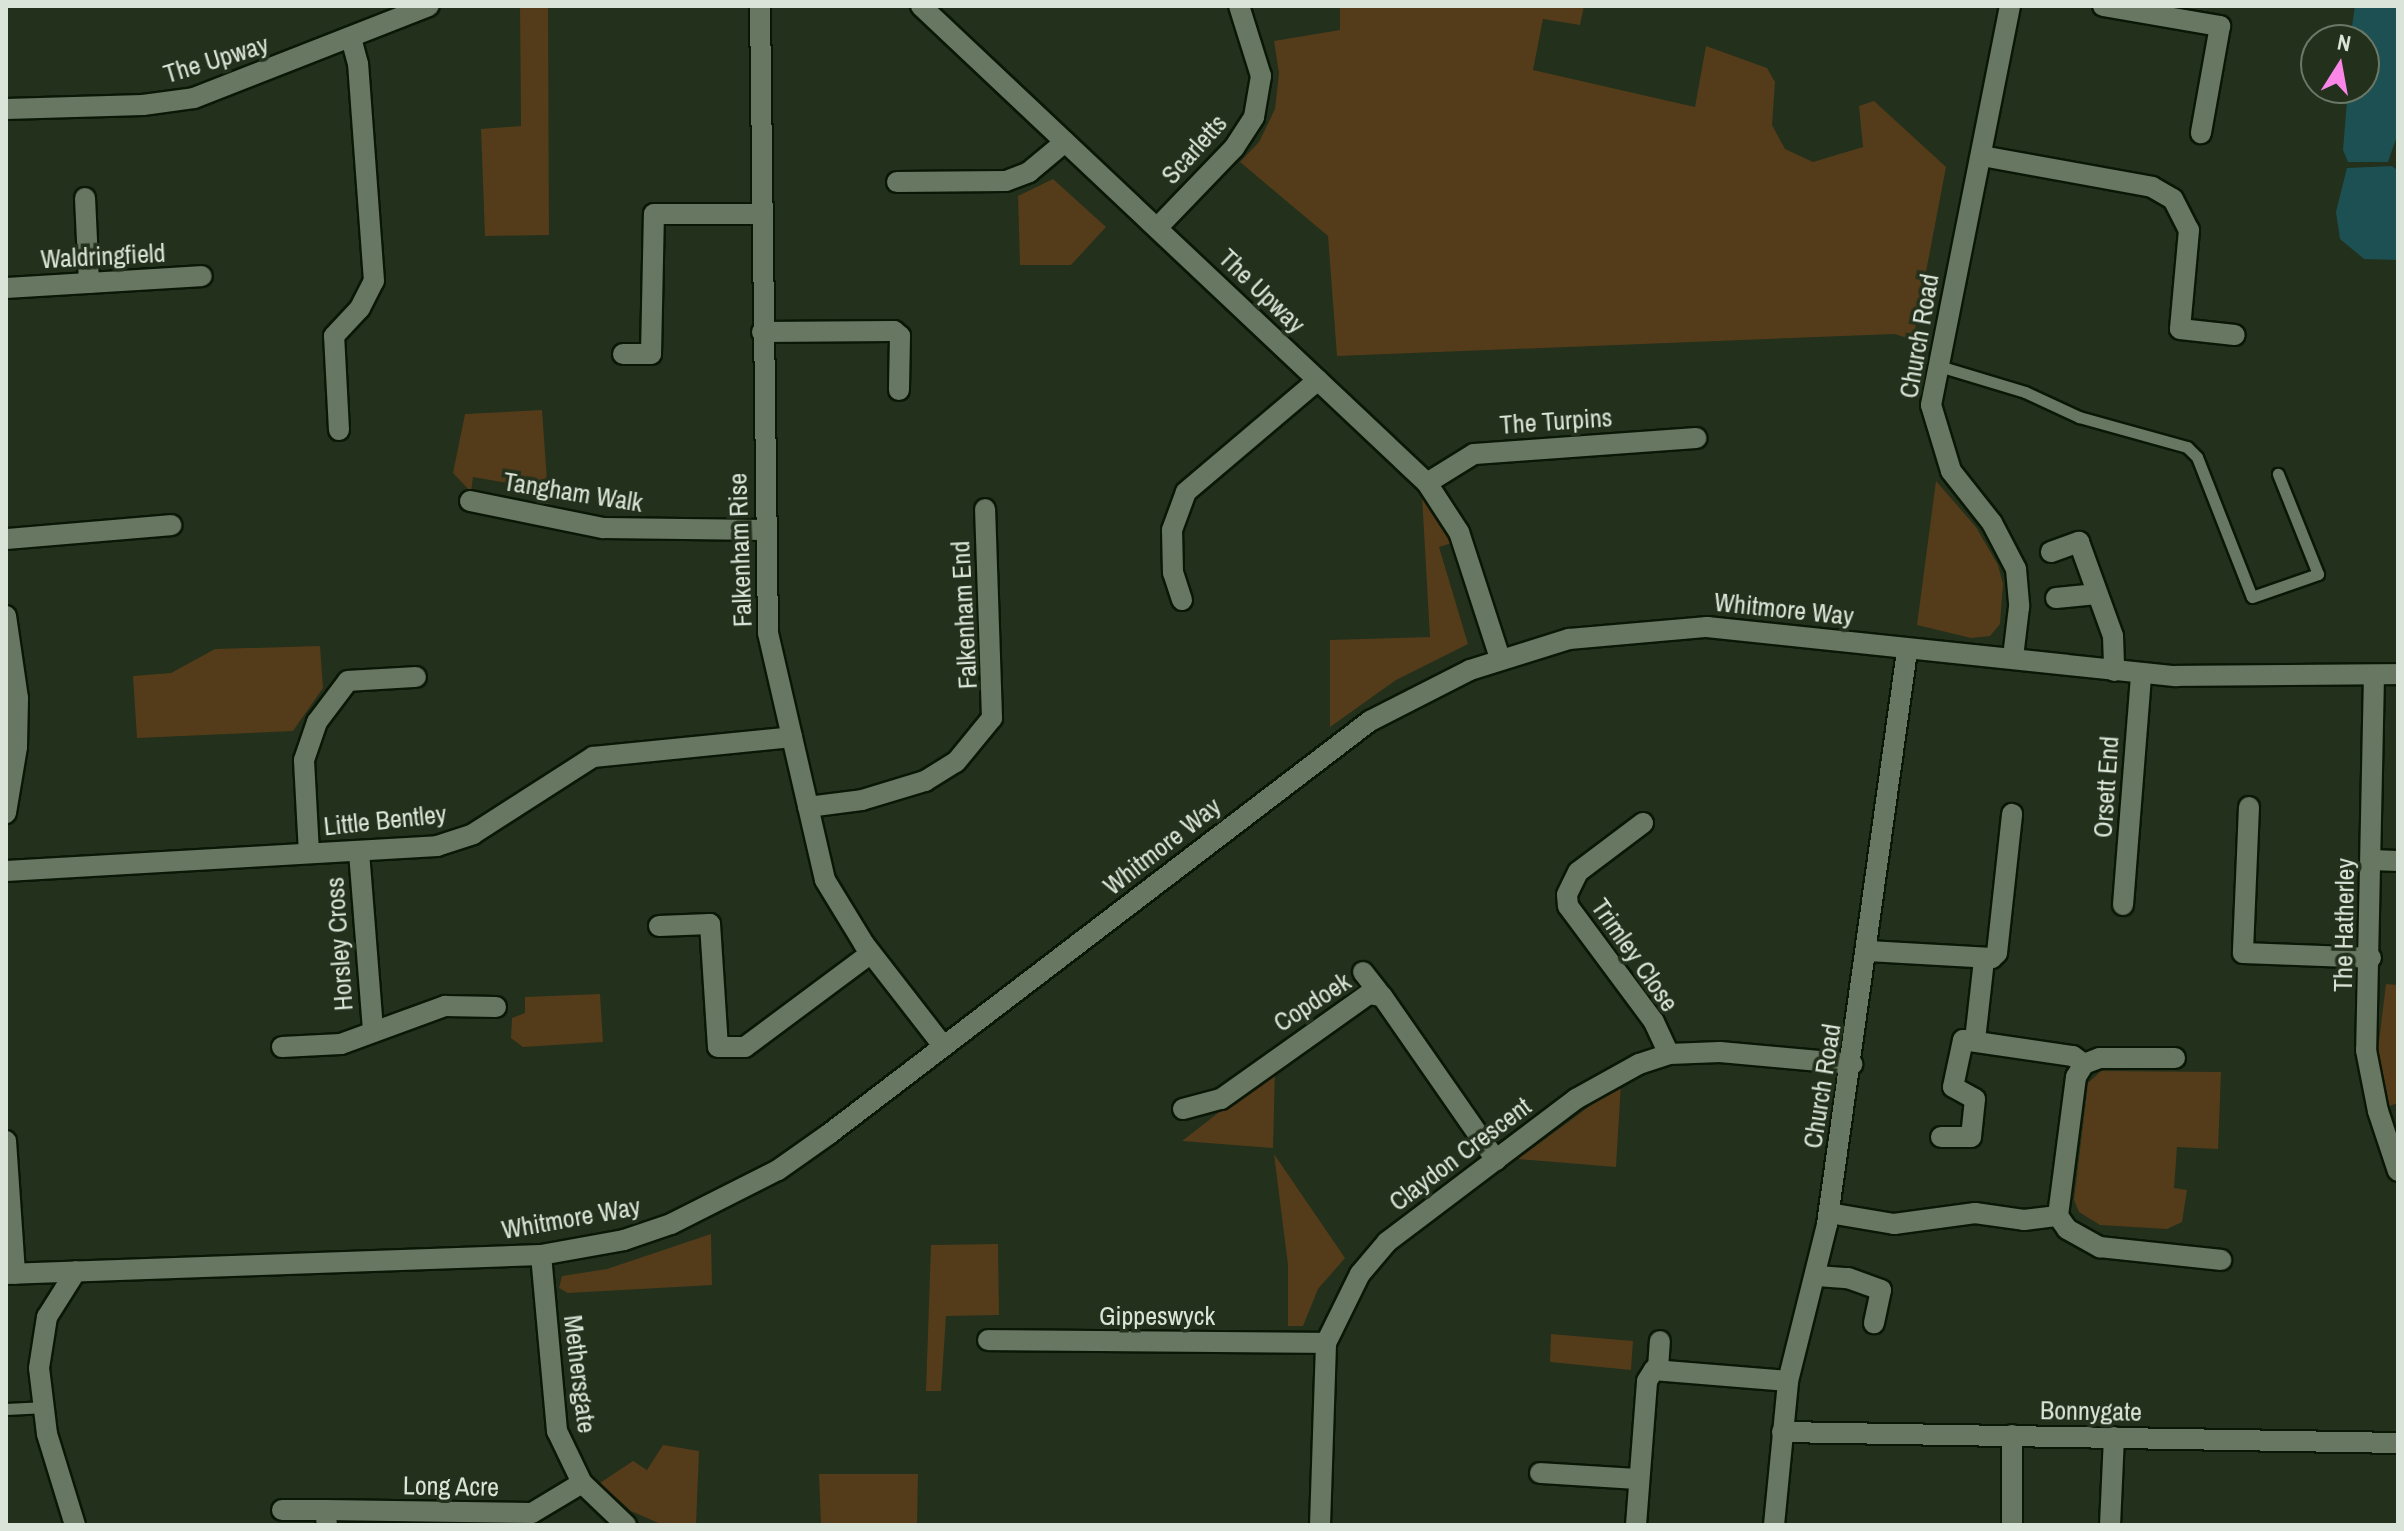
<!DOCTYPE html>
<style>
body{margin:0}
#map{position:relative;width:2404px;height:1531px;overflow:hidden;background:#22301c;font-family:"Archivo Narrow",sans-serif}
div>[style]{position:absolute}
[style*='--x']{left:calc(var(--x)*1px);top:calc(var(--y)*1px);width:calc(var(--w)*1px);rotate:calc(var(--a)*1deg)}
.green>*{inset:0;background:#543b1a}
.water>*{inset:0;background:#1c5053}
.roads{filter:drop-shadow(2px 0 #0b1706) drop-shadow(-2px 0 #0b1706) drop-shadow(0 2px #0b1706) drop-shadow(0 -2px #0b1706)}
.lane>*{height:11px;margin:-5.5px;padding:0 5.5px;transform-origin:5.5px;border-radius:5.5px;background:#687761}
.street>*{height:20px;margin:-10px;padding:0 10px;transform-origin:10px;border-radius:10px;background:#687761}
.secondary>*{height:20px;margin:-10px;padding:0 10px;transform-origin:10px;border-radius:10px;background:#687761}
span{translate:-50% -50%;white-space:nowrap;text-align:center;line-height:1.15;-webkit-text-stroke:7px #22301c;paint-order:stroke}
.street-label{font-size:26px;color:#dbe4d8}
.frame{position:absolute;inset:0;border:8px solid #dbe4d8;pointer-events:none}
.north{position:absolute;left:2300px;top:24px;width:80px;height:80px;box-sizing:border-box;background:#22301c;border:2px solid #6c7867;border-radius:50%;rotate:11deg;font-size:22px;font-weight:700;line-height:32px;text-align:center;color:#dbe4d8}
.north::after{content:'';display:block;margin:auto;width:28px;height:36px;background:#fa87e7;clip-path:polygon(50% 0,100% 100%,50% 72%,0 100%)}
</style>
<div id="map">
<div class="green">
<div style="clip-path:polygon(520px 6px,548px 6px,549px 235px,485px 236px,481px 129px,521px 126px)"></div>
<div style="clip-path:polygon(1340px 6px,1584px 6px,1580px 25px,1543px 19px,1533px 70px,1695px 107px,1706px 46px,1767px 68px,1775px 82px,1772px 125px,1785px 149px,1813px 162px,1863px 147px,1859px 106px,1874px 101px,1946px 167px,1913px 340px,1895px 334px,1337px 356px,1328px 236px,1240px 162px,1259px 142px,1275px 109px,1279px 73px,1274px 41px,1340px 30px)"></div>
<div style="clip-path:polygon(1053px 179px,1106px 227px,1071px 265px,1020px 265px,1018px 196px)"></div>
<div style="clip-path:polygon(542px 410px,549px 508px,538px 506px,536px 488px,473px 477px,471px 492px,453px 473px,465px 414px)"></div>
<div style="clip-path:polygon(1936px 481px,1976px 527px,1998px 565px,2003px 584px,2000px 624px,1990px 636px,1971px 638px,1917px 625px)"></div>
<div style="clip-path:polygon(1422px 496px,1452px 543px,1439px 547px,1468px 644px,1396px 680px,1330px 727px,1330px 640px,1430px 637px)"></div>
<div style="clip-path:polygon(320px 646px,323px 688px,293px 731px,137px 738px,133px 676px,171px 673px,215px 649px)"></div>
<div style="clip-path:polygon(2386px 984px,2398px 985px,2398px 1103px,2387px 1107px,2378px 1050px)"></div>
<div style="clip-path:polygon(600px 994px,603px 1042px,523px 1047px,511px 1038px,512px 1018px,525px 1013px,525px 997px)"></div>
<div style="clip-path:polygon(1275px 1069px,1273px 1148px,1182px 1141px)"></div>
<div style="clip-path:polygon(2101px 1071px,2221px 1072px,2218px 1149px,2177px 1147px,2174px 1188px,2187px 1190px,2182px 1222px,2167px 1229px,2100px 1225px,2079px 1212px,2074px 1200px,2088px 1083px)"></div>
<div style="clip-path:polygon(1621px 1083px,1616px 1167px,1518px 1159px)"></div>
<div style="clip-path:polygon(1274px 1154px,1345px 1258px,1318px 1289px,1303px 1326px,1288px 1326px,1288px 1265px)"></div>
<div style="clip-path:polygon(711px 1234px,712px 1285px,568px 1293px,559px 1288px,562px 1276px,607px 1269px)"></div>
<div style="clip-path:polygon(998px 1244px,999px 1315px,946px 1316px,941px 1391px,926px 1391px,931px 1245px)"></div>
<div style="clip-path:polygon(1551px 1334px,1633px 1341px,1631px 1370px,1550px 1362px)"></div>
<div style="clip-path:polygon(663px 1445px,699px 1451px,696px 1525px,663px 1525px,631px 1511px,600px 1483px,633px 1461px,647px 1470px)"></div>
<div style="clip-path:polygon(819px 1474px,918px 1474px,917px 1525px,821px 1525px)"></div>
</div>
<div class="water">
<div style="clip-path:polygon(2355px 6px,2398px 6px,2398px 133px,2388px 162px,2348px 162px,2343px 150px,2348px 88px,2364px 88px,2364px 40px,2350px 40px)"></div>
<div style="clip-path:polygon(2392px 166px,2398px 171px,2398px 260px,2364px 259px,2340px 239px,2336px 212px,2347px 168px)"></div>
</div>
<div class="roads">
<div class="lane">
<div style="--x:1939;--y:366;--w:90;--a:16.8"></div>
<div style="--x:2025;--y:392;--w:60;--a:24.8"></div>
<div style="--x:2079;--y:417;--w:112;--a:15.5"></div>
<div style="--x:2187;--y:447;--w:14;--a:45"></div>
<div style="--x:2197;--y:457;--w:150;--a:68.6"></div>
<div style="--x:2252;--y:597;--w:70;--a:-19.2"></div>
<div style="--x:2318;--y:574;--w:108;--a:-111.8"></div>
<div style="--x:6;--y:1409;--w:35;--a:-3"></div>
</div>
<div class="street">
<div style="--x:760;--y:6;--w:627;--a:89.27"></div>
<div style="--x:768;--y:633;--w:253;--a:77"></div>
<div style="--x:825;--y:880;--w:75;--a:58.6"></div>
<div style="--x:864;--y:944;--w:130;--a:52.2"></div>
<div style="--x:921;--y:6;--w:695;--a:43.31"></div>
<div style="--x:1427;--y:483;--w:59;--a:56.9"></div>
<div style="--x:1459;--y:532;--w:133;--a:72"></div>
<div style="--x:2010;--y:6;--w:407;--a:101.2"></div>
<div style="--x:1931;--y:405;--w:69;--a:73.1"></div>
<div style="--x:1951;--y:471;--w:66;--a:51.7"></div>
<div style="--x:1992;--y:523;--w:52;--a:62.4"></div>
<div style="--x:2016;--y:569;--w:38;--a:85"></div>
<div style="--x:2019;--y:607;--w:50;--a:96.8"></div>
<div style="--x:2103;--y:6;--w:119;--a:9.7"></div>
<div style="--x:2220;--y:26;--w:109;--a:100.1"></div>
<div style="--x:6;--y:109;--w:137;--a:-1.7"></div>
<div style="--x:143;--y:105;--w:51;--a:-7.8"></div>
<div style="--x:194;--y:98;--w:252;--a:-21.4"></div>
<div style="--x:1982;--y:156;--w:173;--a:10.3"></div>
<div style="--x:2152;--y:187;--w:24;--a:30"></div>
<div style="--x:2173;--y:199;--w:35;--a:63"></div>
<div style="--x:2189;--y:230;--w:99;--a:95.2"></div>
<div style="--x:2180;--y:329;--w:55;--a:6.2"></div>
<div style="--x:897;--y:182;--w:109;--a:-0.5"></div>
<div style="--x:1006;--y:181;--w:25;--a:-21"></div>
<div style="--x:1029;--y:172;--w:47;--a:-39.8"></div>
<div style="--x:85;--y:198;--w:85;--a:87.3"></div>
<div style="--x:1157;--y:228;--w:111;--a:-46.1"></div>
<div style="--x:1234;--y:148;--w:37;--a:-57"></div>
<div style="--x:1254;--y:117;--w:42;--a:-80.3"></div>
<div style="--x:1261;--y:76;--w:73;--a:-107.4"></div>
<div style="--x:6;--y:288;--w:196;--a:-3.5"></div>
<div style="--x:762;--y:332;--w:132;--a:-0.4"></div>
<div style="--x:894;--y:331;--w:8;--a:40"></div>
<div style="--x:900;--y:336;--w:54;--a:91.1"></div>
<div style="--x:623;--y:354;--w:28;--a:0"></div>
<div style="--x:651;--y:354;--w:140;--a:-88.8"></div>
<div style="--x:654;--y:214;--w:108;--a:0"></div>
<div style="--x:339;--y:430;--w:94;--a:-93"></div>
<div style="--x:334;--y:336;--w:38;--a:-47"></div>
<div style="--x:360;--y:308;--w:30;--a:-63"></div>
<div style="--x:374;--y:281;--w:218;--a:-94.2"></div>
<div style="--x:358;--y:64;--w:27;--a:-105"></div>
<div style="--x:1427;--y:483;--w:55;--a:-31.7"></div>
<div style="--x:1474;--y:454;--w:223;--a:-4.1"></div>
<div style="--x:470;--y:501;--w:136;--a:11.5"></div>
<div style="--x:603;--y:528;--w:162;--a:0.7"></div>
<div style="--x:6;--y:539;--w:166;--a:-4.8"></div>
<div style="--x:2051;--y:552;--w:30;--a:-20"></div>
<div style="--x:2079;--y:542;--w:100;--a:70.1"></div>
<div style="--x:2113;--y:636;--w:35;--a:88"></div>
<div style="--x:2056;--y:598;--w:41;--a:-5.6"></div>
<div style="--x:1182;--y:600;--w:28;--a:-108"></div>
<div style="--x:1173;--y:573;--w:43;--a:-91.3"></div>
<div style="--x:1172;--y:530;--w:40;--a:-69.8"></div>
<div style="--x:1186;--y:492;--w:173;--a:-40.3"></div>
<div style="--x:6;--y:616;--w:83;--a:81.7"></div>
<div style="--x:18;--y:698;--w:49;--a:91.2"></div>
<div style="--x:17;--y:747;--w:67;--a:99.5"></div>
<div style="--x:2374;--y:675;--w:375;--a:91.2"></div>
<div style="--x:2366;--y:1050;--w:62;--a:78.9"></div>
<div style="--x:2378;--y:1111;--w:63;--a:71.6"></div>
<div style="--x:808;--y:807;--w:54;--a:-7.4"></div>
<div style="--x:862;--y:800;--w:66;--a:-16.8"></div>
<div style="--x:925;--y:781;--w:36;--a:-32"></div>
<div style="--x:956;--y:762;--w:57;--a:-50.7"></div>
<div style="--x:992;--y:718;--w:209;--a:-91.9"></div>
<div style="--x:2249;--y:807;--w:146;--a:92.4"></div>
<div style="--x:2243;--y:953;--w:128;--a:2.2"></div>
<div style="--x:1643;--y:823;--w:81;--a:143"></div>
<div style="--x:1578;--y:872;--w:25;--a:116"></div>
<div style="--x:1567;--y:895;--w:11;--a:85"></div>
<div style="--x:1568;--y:906;--w:144;--a:53.4"></div>
<div style="--x:1654;--y:1022;--w:35;--a:65"></div>
<div style="--x:359;--y:852;--w:180;--a:85.5"></div>
<div style="--x:309;--y:853;--w:93;--a:-93.1"></div>
<div style="--x:304;--y:760;--w:40;--a:-71.1"></div>
<div style="--x:317;--y:722;--w:51;--a:-52.9"></div>
<div style="--x:348;--y:681;--w:68;--a:-3.4"></div>
<div style="--x:2371;--y:860;--w:27;--a:2"></div>
<div style="--x:6;--y:871;--w:432;--a:-3.3"></div>
<div style="--x:437;--y:846;--w:38;--a:-18"></div>
<div style="--x:473;--y:834;--w:143;--a:-32.7"></div>
<div style="--x:593;--y:757;--w:200;--a:-5.7"></div>
<div style="--x:2123;--y:905;--w:232;--a:-85.5"></div>
<div style="--x:659;--y:926;--w:51;--a:-2.2"></div>
<div style="--x:710;--y:924;--w:123;--a:86.3"></div>
<div style="--x:718;--y:1047;--w:27;--a:0"></div>
<div style="--x:745;--y:1047;--w:157;--a:-36.7"></div>
<div style="--x:1868;--y:951;--w:124;--a:3.2"></div>
<div style="--x:1992;--y:958;--w:7;--a:-45"></div>
<div style="--x:1997;--y:953;--w:140;--a:-83.8"></div>
<div style="--x:1363;--y:972;--w:31;--a:52"></div>
<div style="--x:1975;--y:1040;--w:81;--a:-83.6"></div>
<div style="--x:282;--y:1047;--w:59;--a:-2.9"></div>
<div style="--x:341;--y:1044;--w:111;--a:-20.1"></div>
<div style="--x:445;--y:1006;--w:51;--a:1.1"></div>
<div style="--x:2084;--y:1064;--w:17;--a:-21"></div>
<div style="--x:2100;--y:1058;--w:75;--a:0"></div>
<div style="--x:1183;--y:1109;--w:39;--a:-15"></div>
<div style="--x:1221;--y:1099;--w:181;--a:-35.4"></div>
<div style="--x:1369;--y:994;--w:13;--a:9"></div>
<div style="--x:1382;--y:996;--w:200;--a:55.2"></div>
<div style="--x:1941;--y:1137;--w:30;--a:0"></div>
<div style="--x:1971;--y:1137;--w:38;--a:-84"></div>
<div style="--x:1975;--y:1099;--w:25;--a:-151"></div>
<div style="--x:1953;--y:1087;--w:48;--a:-78"></div>
<div style="--x:1963;--y:1040;--w:111;--a:8.3"></div>
<div style="--x:2073;--y:1056;--w:14;--a:36"></div>
<div style="--x:2084;--y:1064;--w:15;--a:122"></div>
<div style="--x:2076;--y:1077;--w:140;--a:97.4"></div>
<div style="--x:2058;--y:1216;--w:16;--a:55"></div>
<div style="--x:2067;--y:1229;--w:38;--a:29"></div>
<div style="--x:2100;--y:1247;--w:122;--a:6.1"></div>
<div style="--x:6;--y:1141;--w:133;--a:86.1"></div>
<div style="--x:1829;--y:1213;--w:66;--a:9.6"></div>
<div style="--x:1894;--y:1224;--w:82;--a:-7.7"></div>
<div style="--x:1975;--y:1213;--w:49;--a:8.1"></div>
<div style="--x:2024;--y:1220;--w:34;--a:-7"></div>
<div style="--x:541;--y:1255;--w:177;--a:84.8"></div>
<div style="--x:557;--y:1431;--w:58;--a:64.3"></div>
<div style="--x:582;--y:1483;--w:61;--a:43.7"></div>
<div style="--x:1817;--y:1276;--w:31;--a:4"></div>
<div style="--x:1848;--y:1278;--w:35;--a:20"></div>
<div style="--x:1881;--y:1290;--w:34;--a:102"></div>
<div style="--x:988;--y:1340;--w:338;--a:0.5"></div>
<div style="--x:1658;--y:1368;--w:27;--a:-86"></div>
<div style="--x:1782;--y:1432;--w:616;--a:1.02"></div>
<div style="--x:2012;--y:1435;--w:90;--a:90"></div>
<div style="--x:1540;--y:1473;--w:99;--a:3.5"></div>
<div style="--x:282;--y:1510;--w:43;--a:0"></div>
<div style="--x:75;--y:1525;--w:95;--a:-107.1"></div>
<div style="--x:47;--y:1434;--w:66;--a:-96.9"></div>
<div style="--x:39;--y:1368;--w:52;--a:-81.1"></div>
<div style="--x:47;--y:1317;--w:54;--a:-57.8"></div>
<div style="--x:327;--y:1525;--w:15;--a:-98"></div>
<div style="--x:325;--y:1510;--w:207;--a:0.8"></div>
<div style="--x:532;--y:1513;--w:58;--a:-31"></div>
<div style="--x:1320;--y:1525;--w:182;--a:-88.1"></div>
<div style="--x:1326;--y:1343;--w:77;--a:-63.8"></div>
<div style="--x:1360;--y:1274;--w:42;--a:-49.8"></div>
<div style="--x:1387;--y:1242;--w:237;--a:-37.1"></div>
<div style="--x:1576;--y:1099;--w:72;--a:-29.1"></div>
<div style="--x:1639;--y:1064;--w:32;--a:-18"></div>
<div style="--x:1669;--y:1054;--w:51;--a:-2.2"></div>
<div style="--x:1720;--y:1052;--w:133;--a:5.2"></div>
<div style="--x:1636;--y:1525;--w:144;--a:-85.6"></div>
<div style="--x:1647;--y:1381;--w:13;--a:-58"></div>
<div style="--x:1654;--y:1370;--w:134;--a:4.7"></div>
<div style="--x:1774;--y:1525;--w:145;--a:-84.4"></div>
<div style="--x:1788;--y:1381;--w:162;--a:-76"></div>
<div style="--x:1827;--y:1224;--w:579;--a:-82.05"></div>
<div style="--x:2110;--y:1525;--w:88;--a:-87.4"></div>
</div>
<div class="secondary">
<div style="--x:6;--y:1274;--w:535;--a:-2.03"></div>
<div style="--x:541;--y:1255;--w:84;--a:-10.2"></div>
<div style="--x:624;--y:1240;--w:50;--a:-18.8"></div>
<div style="--x:671;--y:1224;--w:120;--a:-26.8"></div>
<div style="--x:778;--y:1170;--w:62;--a:-35.2"></div>
<div style="--x:829;--y:1134;--w:681;--a:-37.36"></div>
<div style="--x:1370;--y:721;--w:112;--a:-27"></div>
<div style="--x:1470;--y:670;--w:104;--a:-17.4"></div>
<div style="--x:1569;--y:639;--w:139;--a:-5"></div>
<div style="--x:1707;--y:627;--w:472;--a:6"></div>
<div style="--x:2176;--y:676;--w:222;--a:-0.5"></div>
</div>
</div>
<div class="street-label">
<span style="left:216px;top:59px;rotate:-17deg">The Upway</span>
<span style="left:1194px;top:149px;rotate:-48deg">Scarletts</span>
<span style="left:103px;top:256px;rotate:-3deg">Waldringfield</span>
<span style="left:1262px;top:291px;rotate:44deg">The Upway</span>
<span style="left:1919px;top:336px;rotate:-80deg">Church Road</span>
<span style="left:1556px;top:421px;rotate:-4deg">The Turpins</span>
<span style="left:573px;top:492px;rotate:9deg">Tangham Walk</span>
<span style="left:740px;top:550px;rotate:-92deg">Falkenham Rise</span>
<span style="left:1784px;top:609px;rotate:6deg">Whitmore Way</span>
<span style="left:964px;top:615px;rotate:-93deg">Falkenham End</span>
<span style="left:2106px;top:787px;rotate:-86deg">Orsett End</span>
<span style="left:385px;top:820px;rotate:-6deg">Little Bentley</span>
<span style="left:1162px;top:846px;rotate:-38deg">Whitmore Way</span>
<span style="left:2344px;top:925px;rotate:-89deg">The Hatherley</span>
<span style="left:339px;top:944px;rotate:-94deg">Horsley Cross</span>
<span style="left:1635px;top:955px;rotate:55deg">Trimley Close</span>
<span style="left:1312px;top:1002px;rotate:-33deg">Copdoek</span>
<span style="left:1822px;top:1086px;rotate:-81deg">Church Road</span>
<span style="left:1460px;top:1154px;rotate:-37deg">Claydon Crescent</span>
<span style="left:571px;top:1218px;rotate:-10deg">Whitmore Way</span>
<span style="left:1157px;top:1316px">Gippeswyck</span>
<span style="left:580px;top:1374px;rotate:83deg">Methersgate</span>
<span style="left:2091px;top:1411px;rotate:1deg">Bonnygate</span>
<span style="left:451px;top:1486px;rotate:1deg">Long Acre</span>
</div>
<div class="frame"></div>
<div class="north">N</div>
</div>
